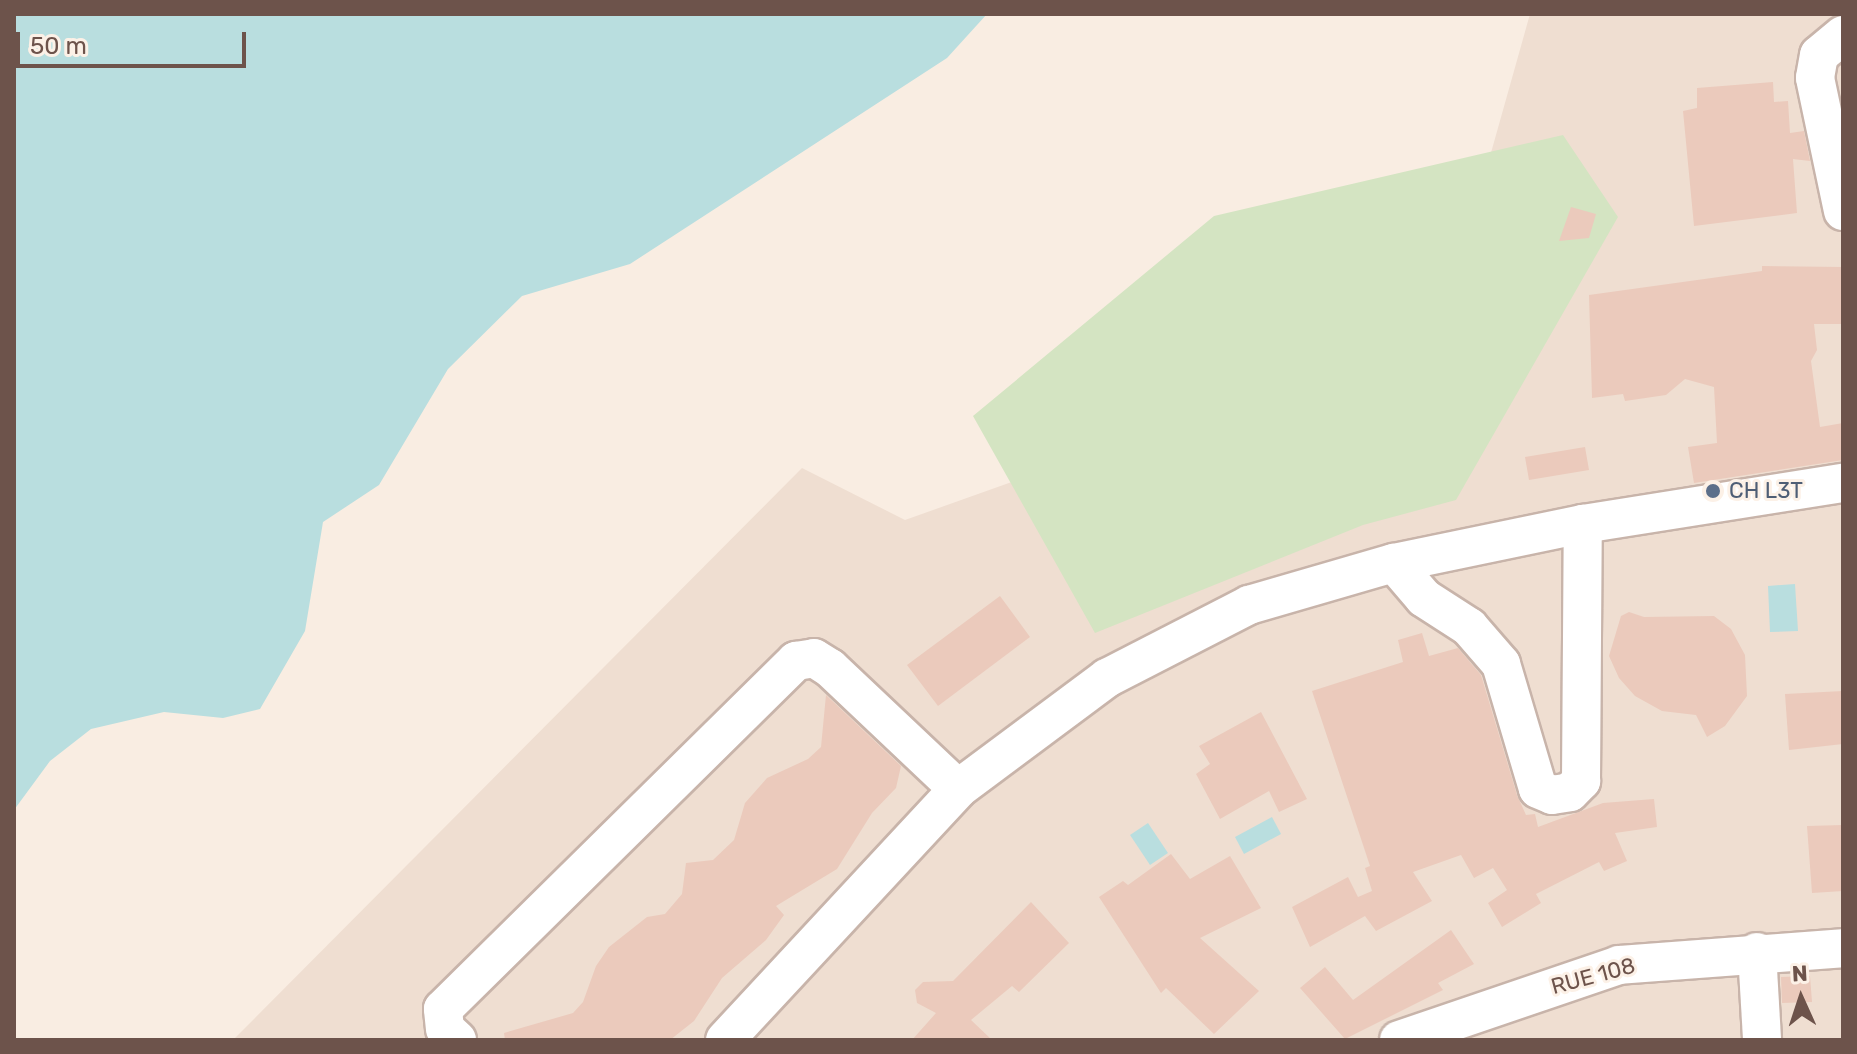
<!DOCTYPE html>
<style>
body{margin:0}
#map{position:relative;width:1857px;height:1054px;overflow:hidden;background:#f9ede2;font-family:Rubik,sans-serif}
div>[style]{position:absolute}
[style*='--x']{left:calc(var(--x)*1px);top:calc(var(--y)*1px);width:calc(var(--w)*1px);rotate:calc(var(--a)*1deg)}
.residential>*{inset:0;background:#efded1}
.green>*{inset:0;background:#d4e4c2}
.water>*{inset:0;background:#b9dedf}
.building>*{inset:0;background:#ebcabc}
.roads{filter:drop-shadow(2px 0 #c8b4aa) drop-shadow(-2px 0 #c8b4aa) drop-shadow(0 2px #c8b4aa) drop-shadow(0 -2px #c8b4aa)}
.minor>*{height:38px;margin:-19px;padding:0 19px;transform-origin:19px;border-radius:19px;background:#fff}
.dots>*{width:22px;height:22px;translate:-50% -50%;box-sizing:border-box;border:4px solid #fcf1e7;border-radius:50%}
span{translate:-50% -50%;white-space:nowrap;text-align:center;line-height:1.15;-webkit-text-stroke:6px #fcf1e7;paint-order:stroke}
.service-label{font-size:22px;color:#4e5e75}
.left{translate:0 -50%;text-align:left}
.street-label{font-size:22px;color:#6d534b}
.frame{position:absolute;inset:0;border:16px solid #6d534b;pointer-events:none}
.north{position:absolute;left:1761px;top:958px;width:80px;height:80px;-webkit-text-stroke:6px #fcf1e7;paint-order:stroke;rotate:357deg;font-size:22px;font-weight:700;line-height:32px;text-align:center;color:#6d534b}
.north::after{content:'';display:block;margin:auto;width:28px;height:36px;background:#6d534b;clip-path:polygon(50% 0,100% 100%,50% 72%,0 100%)}
.scale{position:absolute;left:16px;top:32px;width:230px;height:36px;box-sizing:border-box;border:4px solid #6d534b;border-top:0;padding-left:10px;font-size:24px;line-height:28px;white-space:nowrap;color:#6d534b;-webkit-text-stroke:6px #fcf1e7;paint-order:stroke}
</style>
<div id="map">
<div class="residential">
<div style="clip-path:polygon(1530px 14px,1843px 14px,1843px 1040px,233px 1040px,802px 468px,905px 520px,1217px 409px,1435px 352px)"></div>
</div>
<div class="green">
<div style="clip-path:polygon(1563px 135px,1618px 217px,1456px 500px,1363px 525px,1095px 633px,973px 416px,1214px 216px)"></div>
</div>
<div class="water">
<div style="clip-path:polygon(14px 14px,987px 14px,947px 58px,630px 264px,522px 296px,448px 369px,379px 485px,323px 522px,305px 631px,260px 709px,223px 718px,164px 712px,91px 729px,50px 761px,14px 810px)"></div>
<div style="clip-path:polygon(1795px 584px,1798px 631px,1770px 632px,1768px 586px)"></div>
<div style="clip-path:polygon(1272px 817px,1281px 834px,1244px 854px,1235px 837px)"></div>
<div style="clip-path:polygon(1148px 823px,1168px 853px,1150px 865px,1130px 835px)"></div>
</div>
<div class="building">
<div style="clip-path:polygon(1773px 82px,1774px 102px,1788px 101px,1790px 133px,1804px 131px,1810px 161px,1793px 159px,1797px 213px,1694px 226px,1683px 111px,1697px 108px,1697px 88px)"></div>
<div style="clip-path:polygon(1571px 207px,1596px 214px,1589px 238px,1559px 241px)"></div>
<div style="clip-path:polygon(1762px 266px,1843px 267px,1843px 324px,1814px 324px,1817px 350px,1811px 361px,1820px 427px,1843px 423px,1843px 460px,1694px 483px,1688px 447px,1717px 443px,1714px 387px,1685px 379px,1666px 395px,1625px 401px,1623px 394px,1592px 398px,1589px 295px,1762px 271px)"></div>
<div style="clip-path:polygon(1585px 447px,1589px 470px,1529px 480px,1525px 457px)"></div>
<div style="clip-path:polygon(1000px 596px,1030px 637px,938px 706px,907px 665px)"></div>
<div style="clip-path:polygon(1629px 612px,1644px 617px,1714px 616px,1731px 629px,1745px 655px,1747px 696px,1725px 726px,1707px 737px,1696px 715px,1662px 711px,1635px 696px,1619px 678px,1609px 656px,1621px 616px)"></div>
<div style="clip-path:polygon(1422px 633px,1429px 656px,1458px 648px,1481px 675px,1517px 795px,1526px 815px,1535px 814px,1538px 827px,1603px 803px,1654px 799px,1657px 827px,1615px 833px,1627px 861px,1604px 871px,1599px 862px,1536px 894px,1541px 903px,1502px 927px,1488px 903px,1507px 890px,1493px 868px,1474px 878px,1461px 855px,1413px 872px,1432px 901px,1376px 931px,1365px 916px,1310px 947px,1292px 907px,1348px 877px,1358px 897px,1372px 891px,1365px 868px,1370px 866px,1312px 691px,1403px 662px,1398px 640px)"></div>
<div style="clip-path:polygon(1843px 691px,1843px 744px,1789px 750px,1785px 694px)"></div>
<div style="clip-path:polygon(826px 695px,901px 766px,896px 788px,872px 813px,837px 869px,776px 906px,784px 915px,766px 940px,722px 978px,694px 1021px,670px 1040px,505px 1040px,504px 1033px,573px 1013px,583px 1002px,596px 966px,609px 947px,647px 917px,665px 914px,682px 894px,686px 863px,713px 860px,734px 840px,745px 803px,767px 778px,808px 759px,821px 747px)"></div>
<div style="clip-path:polygon(1261px 712px,1307px 799px,1279px 812px,1269px 791px,1220px 819px,1196px 774px,1210px 764px,1199px 746px)"></div>
<div style="clip-path:polygon(1843px 825px,1843px 891px,1812px 893px,1807px 826px)"></div>
<div style="clip-path:polygon(1171px 854px,1190px 879px,1230px 856px,1261px 908px,1200px 938px,1259px 991px,1214px 1034px,1166px 988px,1161px 993px,1099px 897px,1123px 881px,1128px 885px)"></div>
<div style="clip-path:polygon(1031px 902px,1069px 943px,1019px 992px,1012px 986px,971px 1020px,992px 1040px,912px 1040px,936px 1013px,917px 1003px,915px 990px,923px 982px,953px 981px)"></div>
<div style="clip-path:polygon(1451px 930px,1474px 964px,1438px 983px,1443px 990px,1345px 1039px,1300px 988px,1325px 967px,1353px 1000px)"></div>
<div style="clip-path:polygon(1810px 976px,1812px 1002px,1782px 1003px,1781px 977px)"></div>
</div>
<div class="roads">
<div class="minor">
<div style="--x:1843;--y:35;--w:31;--a:140"></div>
<div style="--x:1819;--y:55;--w:23;--a:100"></div>
<div style="--x:1815;--y:78;--w:136;--a:78.1"></div>
<div style="--x:1394;--y:563;--w:46;--a:49.4"></div>
<div style="--x:1424;--y:598;--w:54;--a:32.8"></div>
<div style="--x:1469;--y:627;--w:49;--a:49.1"></div>
<div style="--x:1501;--y:664;--w:130;--a:73.5"></div>
<div style="--x:1538;--y:789;--w:15;--a:23"></div>
<div style="--x:1552;--y:795;--w:18;--a:-9"></div>
<div style="--x:1570;--y:792;--w:16;--a:-45"></div>
<div style="--x:1581;--y:781;--w:257;--a:-89.6"></div>
<div style="--x:1757;--y:952;--w:88;--a:86.7"></div>
<div style="--x:457;--y:1040;--w:16;--a:-137"></div>
<div style="--x:445;--y:1029;--w:20;--a:-96"></div>
<div style="--x:443;--y:1009;--w:496;--a:-44.6"></div>
<div style="--x:796;--y:661;--w:18;--a:-9"></div>
<div style="--x:814;--y:658;--w:19;--a:32"></div>
<div style="--x:830;--y:668;--w:176;--a:43.4"></div>
<div style="--x:725;--y:1040;--w:342;--a:-47.1"></div>
<div style="--x:958;--y:789;--w:186;--a:-36.7"></div>
<div style="--x:1107;--y:678;--w:160;--a:-27.2"></div>
<div style="--x:1249;--y:605;--w:151;--a:-16.2"></div>
<div style="--x:1394;--y:563;--w:193;--a:-11.7"></div>
<div style="--x:1583;--y:524;--w:263;--a:-9"></div>
<div style="--x:1399;--y:1040;--w:232;--a:-18.8"></div>
<div style="--x:1619;--y:965;--w:225;--a:-4.3"></div>
</div>
</div>
<div class="dots">
<div style="left:1713px;top:491px;background:#5c6f8a"></div>
</div>
<div class="service-label">
<span class="left" style="left:1729px;top:491px">CH L3T</span>
</div>
<div class="street-label">
<span style="left:1593px;top:976px;rotate:-15deg">RUE 108</span>
</div>
<div class="frame"></div>
<div class="north">N</div>
<div class="scale">50 m</div>
</div>
